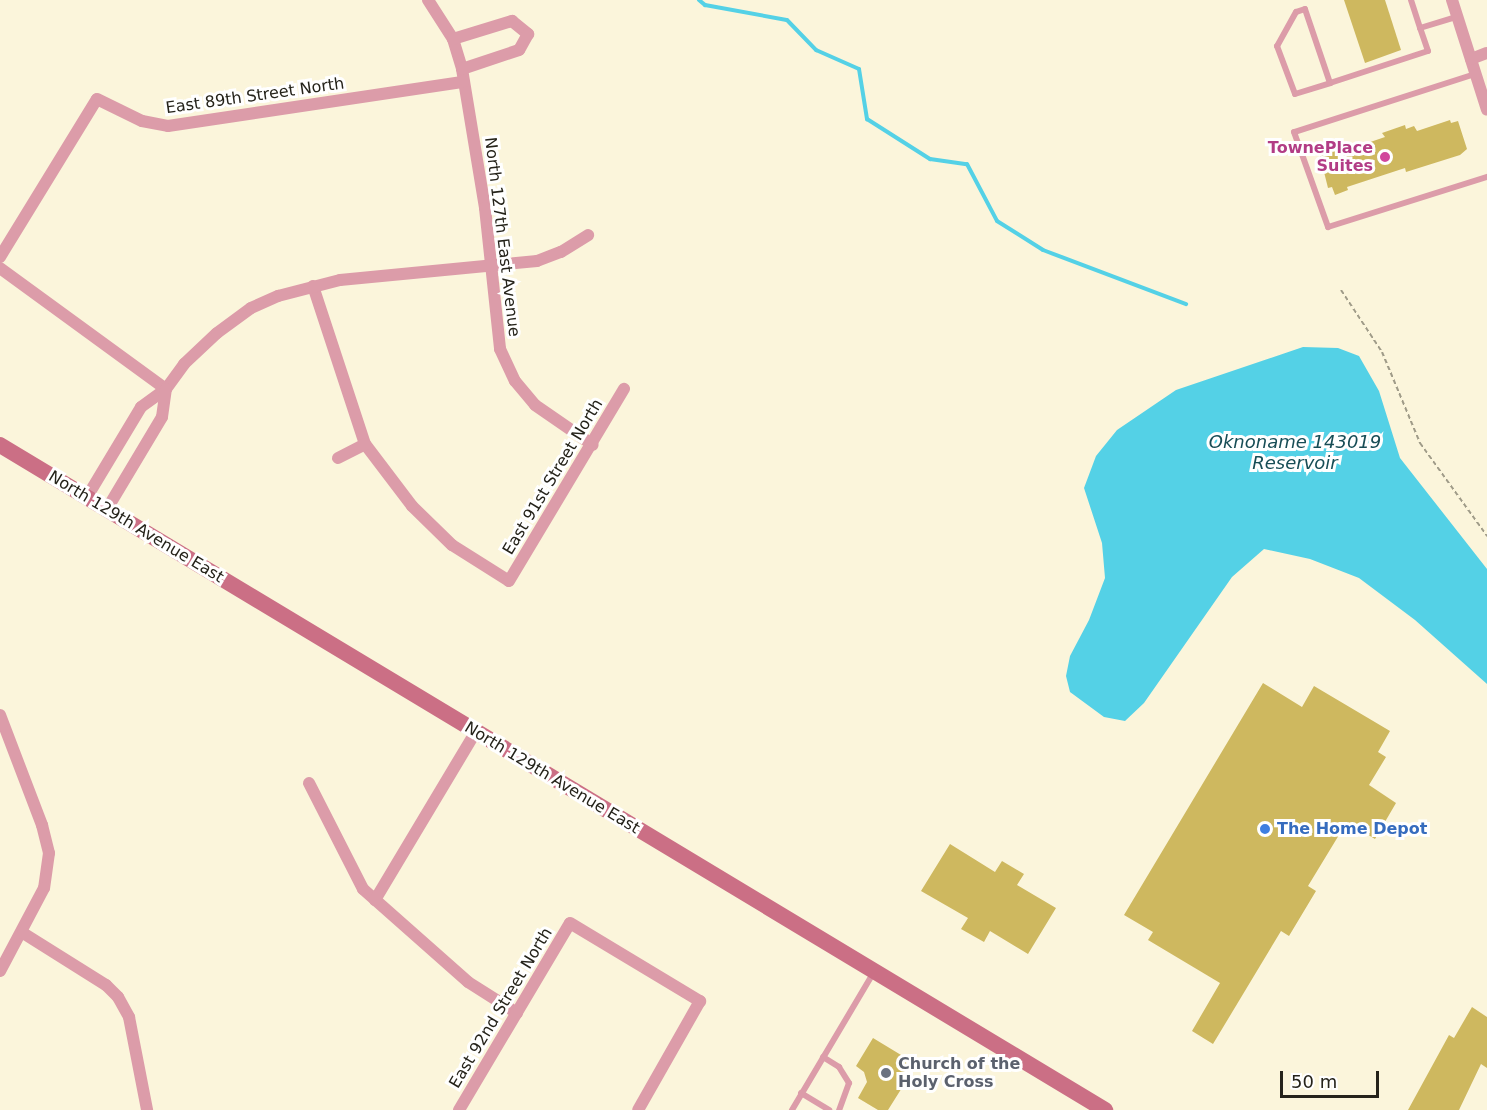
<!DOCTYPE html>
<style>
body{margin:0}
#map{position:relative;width:1487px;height:1110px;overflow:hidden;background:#fbf5db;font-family:"DejaVu Sans",sans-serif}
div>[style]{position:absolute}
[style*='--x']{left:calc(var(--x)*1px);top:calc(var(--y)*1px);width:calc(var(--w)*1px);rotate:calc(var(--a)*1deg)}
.water>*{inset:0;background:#54d1e6}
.stream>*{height:4px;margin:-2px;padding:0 2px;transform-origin:2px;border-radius:2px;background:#54d1e6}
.building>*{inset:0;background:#ceb85f}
.path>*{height:2px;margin-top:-1px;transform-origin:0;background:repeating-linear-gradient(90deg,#9f9b88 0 4.5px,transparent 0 7.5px)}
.lane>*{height:6px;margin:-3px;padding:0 3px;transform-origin:3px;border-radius:3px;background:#dc9ca9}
.street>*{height:12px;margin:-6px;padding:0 6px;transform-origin:6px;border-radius:6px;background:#dc9ca9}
.secondary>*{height:16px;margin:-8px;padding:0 8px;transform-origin:8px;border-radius:8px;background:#cb6f85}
.dots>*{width:16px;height:16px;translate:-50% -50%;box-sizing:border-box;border:3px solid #fff;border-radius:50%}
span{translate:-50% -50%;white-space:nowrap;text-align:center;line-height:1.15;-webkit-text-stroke:6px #fff;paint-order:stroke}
.street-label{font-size:16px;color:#25231a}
.hotel-label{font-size:16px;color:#b23c85;font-weight:700}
.right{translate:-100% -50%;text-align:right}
.shop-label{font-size:16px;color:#366cbe;font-weight:700}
.left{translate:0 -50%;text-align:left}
.worship-label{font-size:16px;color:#5b616d;font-weight:700}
.water-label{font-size:18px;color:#174d56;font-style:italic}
.scale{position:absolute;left:1280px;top:1071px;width:99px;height:27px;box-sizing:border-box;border:3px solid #25231a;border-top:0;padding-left:8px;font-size:18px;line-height:21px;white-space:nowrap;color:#25231a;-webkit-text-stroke:4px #fff;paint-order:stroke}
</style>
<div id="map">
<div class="water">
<div style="clip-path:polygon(1303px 347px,1338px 348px,1359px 356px,1379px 391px,1400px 458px,1487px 569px,1487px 684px,1415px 620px,1359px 578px,1310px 559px,1264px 549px,1232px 577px,1144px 703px,1125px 721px,1104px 717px,1070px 692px,1066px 676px,1070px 656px,1089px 620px,1105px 578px,1102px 543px,1084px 488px,1096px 456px,1117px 430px,1176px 390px)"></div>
</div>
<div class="stream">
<div style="--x:699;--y:0;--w:8;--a:40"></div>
<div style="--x:705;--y:5;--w:83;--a:10.4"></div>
<div style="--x:787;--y:20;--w:42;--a:46"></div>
<div style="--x:816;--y:50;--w:47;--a:23.8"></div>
<div style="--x:859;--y:69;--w:51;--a:80.9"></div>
<div style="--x:867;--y:119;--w:75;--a:32.4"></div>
<div style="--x:930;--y:159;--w:37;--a:8"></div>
<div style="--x:967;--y:164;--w:64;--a:62.2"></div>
<div style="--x:997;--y:221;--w:54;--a:32.2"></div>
<div style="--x:1043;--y:250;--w:153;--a:20.7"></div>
</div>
<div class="building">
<div style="clip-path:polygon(1344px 0,1385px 0,1401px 50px,1365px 63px)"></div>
<div style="clip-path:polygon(1450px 120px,1451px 123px,1458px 121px,1467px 149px,1460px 155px,1406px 172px,1405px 168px,1347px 187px,1348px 190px,1335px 195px,1332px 187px,1328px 188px,1319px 152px,1335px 147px,1338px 153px,1385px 137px,1382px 133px,1405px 125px,1406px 129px,1414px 126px,1417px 131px)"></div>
<div style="clip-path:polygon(1263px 683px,1302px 707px,1314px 686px,1390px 731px,1378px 752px,1386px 757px,1369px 785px,1396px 803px,1375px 839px,1355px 827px,1350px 835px,1342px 830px,1308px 886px,1316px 891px,1289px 936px,1281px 931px,1213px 1044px,1192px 1031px,1220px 983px,1148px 940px,1153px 932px,1124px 915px)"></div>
<div style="clip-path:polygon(950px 844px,995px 872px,1002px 861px,1024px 874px,1017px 885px,1056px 908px,1028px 954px,990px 931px,984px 942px,961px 929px,968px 918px,921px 891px)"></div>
<div style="clip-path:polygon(1472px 1007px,1487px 1017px,1487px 1068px,1481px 1064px,1459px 1110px,1408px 1110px,1449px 1035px,1454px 1038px)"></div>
<div style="clip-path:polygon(873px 1038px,906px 1058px,905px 1072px,910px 1075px,888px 1110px,878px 1110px,858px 1098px,867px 1082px,864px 1072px,856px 1066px)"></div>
</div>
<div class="path">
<div style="--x:1341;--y:290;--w:74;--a:56.5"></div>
<div style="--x:1382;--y:352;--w:99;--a:67.3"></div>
<div style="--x:1420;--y:443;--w:115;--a:54.2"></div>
</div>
<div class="lane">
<div style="--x:1411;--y:0;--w:29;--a:72"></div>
<div style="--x:1420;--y:28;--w:39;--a:-17"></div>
<div style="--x:1475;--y:74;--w:190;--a:162.2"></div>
<div style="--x:1294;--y:132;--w:101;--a:70.3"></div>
<div style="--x:1328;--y:227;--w:167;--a:-17.5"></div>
<div style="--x:1330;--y:83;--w:78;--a:-108.7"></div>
<div style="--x:1305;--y:9;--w:9;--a:162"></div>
<div style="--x:1296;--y:12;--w:39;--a:119"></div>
<div style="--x:1277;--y:46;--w:51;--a:69.4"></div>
<div style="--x:1295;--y:94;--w:37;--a:-17"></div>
<div style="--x:1330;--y:83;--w:103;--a:-18.1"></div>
<div style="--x:1428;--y:51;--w:24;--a:-109"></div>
<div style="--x:823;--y:1057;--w:19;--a:32"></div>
<div style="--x:839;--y:1067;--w:19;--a:58"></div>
<div style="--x:849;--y:1083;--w:29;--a:110"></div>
<div style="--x:801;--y:1093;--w:33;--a:31"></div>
<div style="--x:792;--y:1110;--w:161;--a:-59.3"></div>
</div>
<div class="street">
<div style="--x:428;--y:0;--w:46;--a:57.3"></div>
<div style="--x:453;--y:39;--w:31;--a:73"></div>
<div style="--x:462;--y:69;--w:141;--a:80.6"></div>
<div style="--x:485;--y:208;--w:142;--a:83.9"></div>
<div style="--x:500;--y:349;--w:35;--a:65"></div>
<div style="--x:515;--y:381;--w:31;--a:50"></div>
<div style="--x:535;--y:405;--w:70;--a:34.6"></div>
<div style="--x:1452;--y:0;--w:115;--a:72.3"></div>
<div style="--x:453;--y:39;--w:62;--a:-17"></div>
<div style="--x:512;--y:21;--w:21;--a:39"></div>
<div style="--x:528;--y:34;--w:18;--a:119"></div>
<div style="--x:519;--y:50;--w:60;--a:161.6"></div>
<div style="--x:1471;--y:59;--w:17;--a:-21"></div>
<div style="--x:0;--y:257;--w:185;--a:-58.5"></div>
<div style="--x:97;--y:99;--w:50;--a:26.1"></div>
<div style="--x:142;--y:121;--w:26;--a:11"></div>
<div style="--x:168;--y:126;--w:299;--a:-8.5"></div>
<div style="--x:0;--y:268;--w:205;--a:36.1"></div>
<div style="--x:313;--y:286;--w:166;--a:71.8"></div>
<div style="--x:365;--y:444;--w:78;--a:52.8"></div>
<div style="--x:412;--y:506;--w:56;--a:44.3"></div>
<div style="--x:452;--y:545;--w:67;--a:32.3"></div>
<div style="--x:509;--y:581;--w:224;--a:-59.1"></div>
<div style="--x:338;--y:458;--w:30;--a:-27"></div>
<div style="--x:87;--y:497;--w:105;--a:-59"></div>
<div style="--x:141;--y:407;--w:31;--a:-36"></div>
<div style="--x:166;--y:389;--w:31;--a:-54"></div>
<div style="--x:184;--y:364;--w:45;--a:-43.2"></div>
<div style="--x:217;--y:333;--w:42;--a:-36.3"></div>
<div style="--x:251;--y:308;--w:30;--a:-24"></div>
<div style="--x:278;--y:296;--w:64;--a:-14.5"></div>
<div style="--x:340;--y:280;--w:198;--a:-5.5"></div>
<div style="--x:537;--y:261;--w:26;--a:-21"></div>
<div style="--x:561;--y:252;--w:32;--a:-32"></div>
<div style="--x:107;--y:509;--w:107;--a:-59.1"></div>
<div style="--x:162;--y:417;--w:28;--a:-82"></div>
<div style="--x:0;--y:715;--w:118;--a:69.1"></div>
<div style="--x:42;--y:825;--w:29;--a:76"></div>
<div style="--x:49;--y:853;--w:35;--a:98"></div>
<div style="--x:44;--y:888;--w:94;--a:117.9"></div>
<div style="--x:309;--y:783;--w:119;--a:63"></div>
<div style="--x:363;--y:889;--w:140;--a:41.5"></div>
<div style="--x:468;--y:982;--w:58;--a:32.3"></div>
<div style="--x:375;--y:900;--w:197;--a:-59.1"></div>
<div style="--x:23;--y:933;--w:98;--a:32.1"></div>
<div style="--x:106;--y:985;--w:17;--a:45"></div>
<div style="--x:118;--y:997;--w:23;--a:61"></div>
<div style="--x:129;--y:1017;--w:95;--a:79"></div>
<div style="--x:459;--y:1110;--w:217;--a:-59.3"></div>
<div style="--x:570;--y:923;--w:152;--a:31"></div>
<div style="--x:700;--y:1001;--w:125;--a:119.6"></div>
</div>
<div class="secondary">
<div style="--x:0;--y:445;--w:1290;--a:31.04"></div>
</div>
<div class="dots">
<div style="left:1385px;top:157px;background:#d1479c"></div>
<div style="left:1265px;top:829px;background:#3f7fe0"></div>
<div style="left:886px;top:1073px;background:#6b7280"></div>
</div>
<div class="street-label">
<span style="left:255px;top:96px;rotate:-8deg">East 89th Street North</span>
<span style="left:502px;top:237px;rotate:83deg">North 127th East Avenue</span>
<span style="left:553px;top:477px;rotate:-59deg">East 91st Street North</span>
<span style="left:136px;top:527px;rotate:31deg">North 129th Avenue East</span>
<span style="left:552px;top:778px;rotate:31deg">North 129th Avenue East</span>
<span style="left:501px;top:1008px;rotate:-59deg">East 92nd Street North</span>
</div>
<div class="hotel-label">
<span class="right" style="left:1373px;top:157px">TownePlace<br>Suites</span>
</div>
<div class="shop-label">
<span class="left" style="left:1277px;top:829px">The Home Depot</span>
</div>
<div class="worship-label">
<span class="left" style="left:898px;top:1073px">Church of the<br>Holy Cross</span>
</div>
<div class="water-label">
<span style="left:1295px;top:453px">Oknoname 143019<br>Reservoir</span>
</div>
<div class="scale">50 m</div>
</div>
